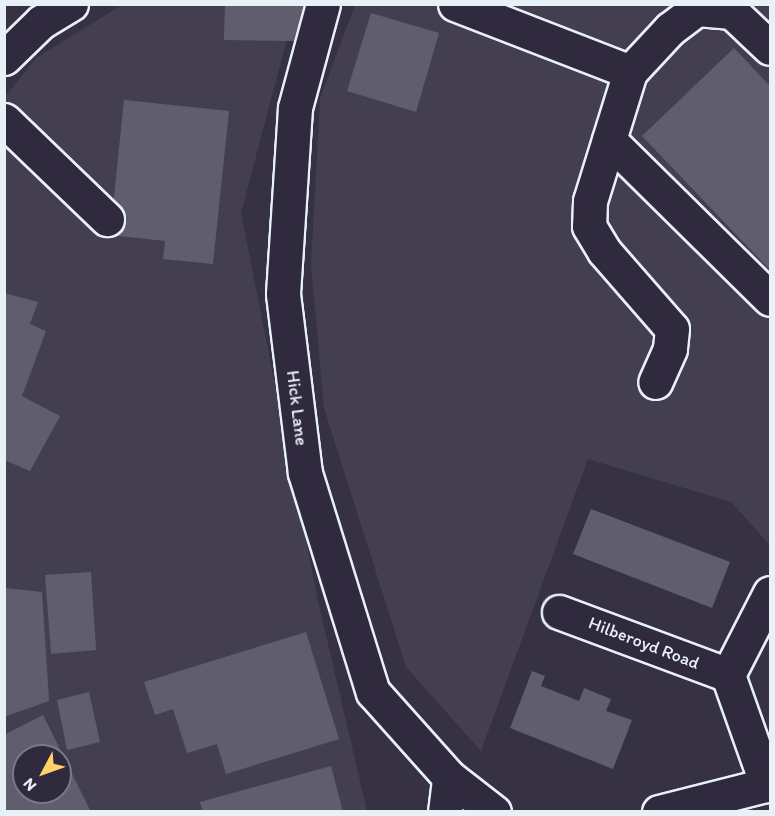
<!DOCTYPE html>
<style>
body{margin:0}
#map{position:relative;width:775px;height:816px;overflow:hidden;background:#363244;font-family:Itim,sans-serif}
div>[style]{position:absolute}
[style*='--x']{left:calc(var(--x)*1px);top:calc(var(--y)*1px);width:calc(var(--w)*1px);rotate:calc(var(--a)*1deg)}
.built>*{inset:0;background:#433f51}
.building>*{inset:0;background:#605e6e}
.roads{filter:drop-shadow(2px 0 #e8f1f8) drop-shadow(-2px 0 #e8f1f8) drop-shadow(0 2px #e8f1f8) drop-shadow(0 -2px #e8f1f8)}
.minor>*{height:33px;margin:-16.5px;padding:0 16.5px;transform-origin:16.5px;border-radius:16.5px;background:#2f2a3d}
.major>*{height:33px;margin:-16.5px;padding:0 16.5px;transform-origin:16.5px;border-radius:16.5px;background:#2f2a3d}
span{translate:-50% -50%;white-space:nowrap;text-align:center;line-height:1.15;-webkit-text-stroke:5px #2f2a3d;paint-order:stroke}
.street-label{font-size:18px;color:#e8f1f8}
.frame{position:absolute;inset:0;border:6px solid #e8f1f8;pointer-events:none}
.north{position:absolute;left:12px;top:744px;width:60px;height:60px;box-sizing:border-box;background:#2f2a3d;border:2px solid #797a88;border-radius:50%;rotate:229deg;font-size:16px;font-weight:700;line-height:24px;text-align:center;color:#e8f1f8}
.north::after{content:'';display:block;margin:auto;width:21px;height:27px;background:#ffd166;clip-path:polygon(50% 0,100% 100%,50% 72%,0 100%)}
</style>
<div id="map">
<div class="built">
<div style="clip-path:polygon(evenodd,122px 5px,296px 5px,241px 213px,318px 601px,367px 811px,5px 811px,4px 98px,36px 58px,122px 5px,24px 756px,60px 756px,60px 792px,24px 792px,24px 756px)"></div>
<div style="clip-path:polygon(355px 5px,770px 5px,770px 545px,731px 502px,588px 459px,481px 751px,406px 667px,324px 408px,311px 264px,320px 99px)"></div>
</div>
<div class="building">
<div style="clip-path:polygon(225px 4px,304px 4px,294px 41px,224px 40px)"></div>
<div style="clip-path:polygon(371px 13px,439px 33px,416px 112px,347px 91px)"></div>
<div style="clip-path:polygon(734px 48px,770px 86px,770px 270px,642px 136px)"></div>
<div style="clip-path:polygon(124px 100px,229px 111px,213px 264px,163px 259px,165px 241px,110px 235px)"></div>
<div style="clip-path:polygon(4px 293px,38px 302px,30px 324px,46px 331px,22px 396px,60px 416px,30px 471px,4px 460px)"></div>
<div style="clip-path:polygon(591px 509px,730px 562px,712px 608px,573px 554px)"></div>
<div style="clip-path:polygon(91px 572px,96px 650px,51px 654px,45px 575px)"></div>
<div style="clip-path:polygon(4px 588px,42px 592px,49px 701px,4px 717px)"></div>
<div style="clip-path:polygon(306px 632px,339px 739px,226px 774px,217px 744px,187px 753px,173px 709px,155px 715px,144px 682px)"></div>
<div style="clip-path:polygon(532px 671px,545px 676px,541px 686px,579px 701px,584px 688px,611px 699px,606px 711px,632px 720px,613px 769px,510px 728px)"></div>
<div style="clip-path:polygon(89px 692px,100px 742px,67px 750px,57px 700px)"></div>
<div style="clip-path:polygon(evenodd,43px 715px,91px 812px,4px 812px,4px 735px,43px 715px,24px 756px,60px 756px,60px 792px,24px 792px,24px 756px)"></div>
<div style="clip-path:polygon(331px 766px,343px 812px,203px 812px,200px 802px)"></div>
</div>
<div class="roads">
<div class="minor">
<div style="--x:323;--y:4;--w:108;--a:105.1"></div>
<div style="--x:295;--y:108;--w:186;--a:93.7"></div>
<div style="--x:283;--y:294;--w:180;--a:83"></div>
<div style="--x:305;--y:473;--w:229;--a:72.8"></div>
<div style="--x:373;--y:692;--w:114;--a:48.2"></div>
<div style="--x:449;--y:777;--w:57;--a:37.9"></div>
<div style="--x:455;--y:4;--w:188;--a:21.2"></div>
<div style="--x:630;--y:72;--w:59;--a:-47.1"></div>
<div style="--x:670;--y:29;--w:34;--a:-37"></div>
<div style="--x:697;--y:9;--w:35;--a:5"></div>
<div style="--x:732;--y:12;--w:52;--a:43.5"></div>
<div style="--x:630;--y:72;--w:135;--a:107.2"></div>
<div style="--x:590;--y:201;--w:25;--a:92"></div>
<div style="--x:589;--y:226;--w:29;--a:59"></div>
<div style="--x:604;--y:251;--w:103;--a:48.9"></div>
<div style="--x:672;--y:329;--w:20;--a:96"></div>
<div style="--x:670;--y:349;--w:36;--a:114"></div>
<div style="--x:4;--y:120;--w:143;--a:43.9"></div>
<div style="--x:609;--y:140;--w:226;--a:44.6"></div>
<div style="--x:559;--y:612;--w:180;--a:20.4"></div>
<div style="--x:728;--y:675;--w:117;--a:70.5"></div>
<div style="--x:728;--y:675;--w:92;--a:-62.9"></div>
<div style="--x:445;--y:812;--w:35;--a:-83"></div>
<div style="--x:659;--y:812;--w:114;--a:-14.2"></div>
</div>
<div class="major">
<div style="--x:4;--y:58;--w:52;--a:-44.2"></div>
<div style="--x:41;--y:22;--w:35;--a:-31"></div>
</div>
</div>
<div class="street-label">
<span style="left:297px;top:408px;rotate:83deg">Hick Lane</span>
<span style="left:644px;top:643px;rotate:21deg">Hilberoyd Road</span>
</div>
<div class="frame"></div>
<div class="north">N</div>
</div>
